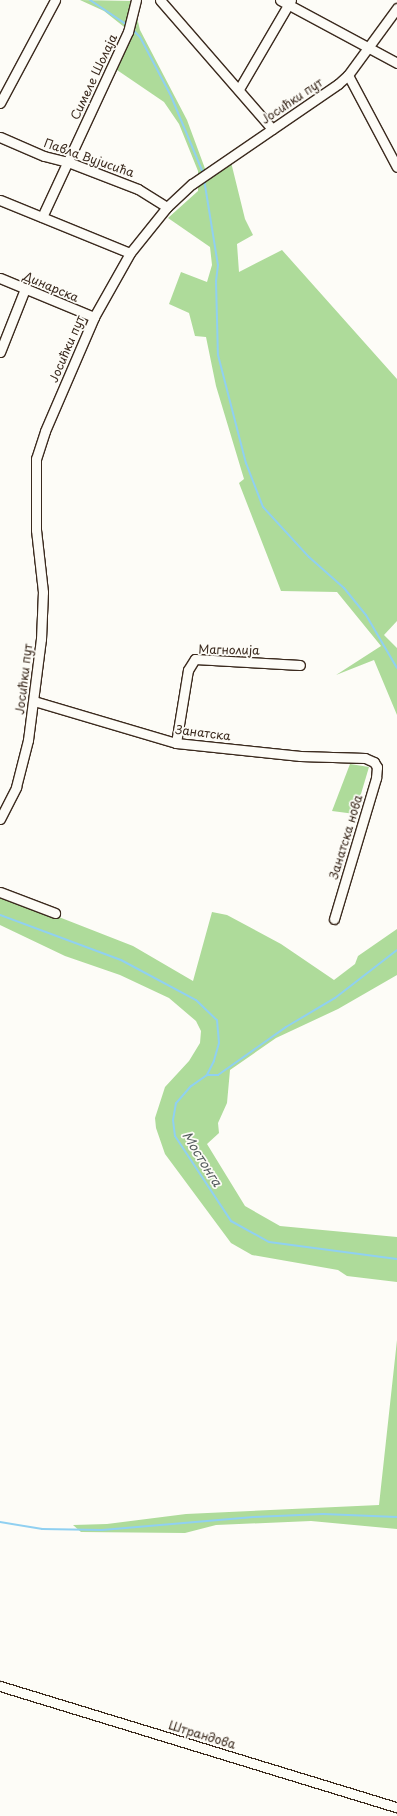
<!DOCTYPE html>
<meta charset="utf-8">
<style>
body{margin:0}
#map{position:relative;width:397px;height:1816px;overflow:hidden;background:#fdfcf7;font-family:"Playpen Sans",sans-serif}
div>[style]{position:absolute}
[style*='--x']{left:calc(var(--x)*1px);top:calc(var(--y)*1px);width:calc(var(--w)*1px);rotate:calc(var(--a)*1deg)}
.green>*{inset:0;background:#aedb9a}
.stream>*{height:2px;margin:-1px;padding:0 1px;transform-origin:1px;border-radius:1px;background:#90d0f1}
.roads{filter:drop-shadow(1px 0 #3b2a1e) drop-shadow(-1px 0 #3b2a1e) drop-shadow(0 1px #3b2a1e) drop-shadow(0 -1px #3b2a1e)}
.minor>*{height:9px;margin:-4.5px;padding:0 4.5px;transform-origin:4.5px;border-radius:4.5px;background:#fdfcf7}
span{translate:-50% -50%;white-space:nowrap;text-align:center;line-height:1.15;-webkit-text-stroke:3.5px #fdfcf7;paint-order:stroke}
.street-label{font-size:12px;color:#3b2a1e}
.water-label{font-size:13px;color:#545c5d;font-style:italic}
</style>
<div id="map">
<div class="green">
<div style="clip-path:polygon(80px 0,133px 1px,140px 30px,187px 120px,207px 174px,230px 158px,245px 219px,253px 235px,237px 244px,239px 272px,282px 250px,397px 379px,397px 621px,384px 635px,397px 648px,397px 715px,374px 660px,336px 675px,381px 646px,337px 592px,281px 591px,239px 483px,244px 479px,216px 386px,206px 337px,195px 336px,189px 313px,169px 304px,181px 272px,207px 282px,212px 265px,210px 247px,168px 218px,198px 191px,198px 171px,179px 124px,164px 102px,117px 70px,133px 34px,104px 11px)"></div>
<div style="clip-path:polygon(350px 764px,369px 767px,355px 814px,332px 811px)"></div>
<div style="clip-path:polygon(0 894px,133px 946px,193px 981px,212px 912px,227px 915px,281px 944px,334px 980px,355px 964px,358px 956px,397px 929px,397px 975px,338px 1009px,276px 1038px,230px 1070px,227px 1103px,218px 1123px,219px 1133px,207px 1144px,245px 1206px,280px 1226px,397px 1237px,397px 1282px,347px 1276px,338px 1270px,252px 1255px,231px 1243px,165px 1154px,156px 1128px,155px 1118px,165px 1087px,189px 1061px,200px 1043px,201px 1031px,196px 1021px,169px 998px,120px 975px,65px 956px,0 925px)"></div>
<div style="clip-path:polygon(397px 1340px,397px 1529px,311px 1521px,216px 1525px,185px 1533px,81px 1532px,73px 1525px,107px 1524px,186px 1514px,379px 1505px)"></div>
</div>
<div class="stream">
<div style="--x:90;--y:0;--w:45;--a:34"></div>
<div style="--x:132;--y:29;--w:11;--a:45"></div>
<div style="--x:140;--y:37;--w:67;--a:62.3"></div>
<div style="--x:171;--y:96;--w:83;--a:67.4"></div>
<div style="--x:204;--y:179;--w:87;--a:80.8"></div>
<div style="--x:218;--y:265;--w:16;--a:97"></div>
<div style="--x:216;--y:281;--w:74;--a:88.5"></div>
<div style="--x:218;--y:355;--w:112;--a:75.5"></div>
<div style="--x:246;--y:463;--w:47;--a:68.9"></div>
<div style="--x:263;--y:507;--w:68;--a:47.4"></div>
<div style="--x:309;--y:557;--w:47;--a:41.5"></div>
<div style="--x:344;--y:588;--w:35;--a:51"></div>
<div style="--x:366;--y:615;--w:61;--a:59.7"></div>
<div style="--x:0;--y:915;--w:129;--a:20.4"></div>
<div style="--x:121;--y:960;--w:85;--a:28.1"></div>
<div style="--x:196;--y:1000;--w:29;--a:44"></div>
<div style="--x:217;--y:1020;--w:23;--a:85"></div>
<div style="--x:219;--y:1043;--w:19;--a:106"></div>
<div style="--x:214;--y:1061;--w:16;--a:117"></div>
<div style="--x:207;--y:1075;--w:19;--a:145"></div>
<div style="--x:191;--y:1086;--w:23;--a:131"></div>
<div style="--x:176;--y:1103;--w:17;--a:100"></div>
<div style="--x:173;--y:1120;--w:16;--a:83"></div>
<div style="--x:175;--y:1136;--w:102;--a:56.6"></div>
<div style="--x:231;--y:1221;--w:43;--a:28.9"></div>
<div style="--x:269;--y:1242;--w:129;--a:7.6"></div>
<div style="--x:207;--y:1075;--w:11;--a:0"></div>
<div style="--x:218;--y:1075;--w:83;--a:-35.2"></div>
<div style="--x:286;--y:1027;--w:57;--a:-30.6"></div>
<div style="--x:335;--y:998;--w:78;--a:-37.7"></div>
<div style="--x:0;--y:1522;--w:43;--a:9.5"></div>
<div style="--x:42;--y:1529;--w:60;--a:1"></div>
<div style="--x:102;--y:1530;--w:152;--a:-4.9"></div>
<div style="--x:253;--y:1517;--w:70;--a:-2.5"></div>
<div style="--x:323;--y:1514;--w:74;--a:2.3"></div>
</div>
<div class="roads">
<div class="minor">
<div style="--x:160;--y:0;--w:171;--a:49"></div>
<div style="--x:280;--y:0;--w:133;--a:28.3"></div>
<div style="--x:348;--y:75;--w:104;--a:62"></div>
<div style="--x:239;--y:89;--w:103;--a:-59.7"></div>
<div style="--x:0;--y:103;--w:117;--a:-61.9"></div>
<div style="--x:0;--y:137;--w:48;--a:23.4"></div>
<div style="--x:44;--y:156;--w:25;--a:14"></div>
<div style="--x:68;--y:162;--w:75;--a:21.1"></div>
<div style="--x:138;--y:189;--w:34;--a:32"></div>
<div style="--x:0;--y:200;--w:140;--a:22.2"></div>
<div style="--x:42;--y:217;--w:204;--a:-65.1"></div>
<div style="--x:128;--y:32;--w:33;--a:-76"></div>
<div style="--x:0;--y:278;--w:102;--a:22.5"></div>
<div style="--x:0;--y:352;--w:68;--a:-68.4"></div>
<div style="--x:34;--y:701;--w:148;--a:16.5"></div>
<div style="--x:176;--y:743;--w:125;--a:6"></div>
<div style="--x:300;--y:756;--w:65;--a:1.8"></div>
<div style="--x:365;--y:758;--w:10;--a:24"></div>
<div style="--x:374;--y:762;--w:6;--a:59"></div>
<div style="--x:377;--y:767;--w:11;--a:95"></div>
<div style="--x:376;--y:778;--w:147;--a:106.6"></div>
<div style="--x:176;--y:743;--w:74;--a:-80.7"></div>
<div style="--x:188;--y:670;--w:13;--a:-58"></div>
<div style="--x:195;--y:659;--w:105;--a:3.3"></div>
<div style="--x:0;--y:819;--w:36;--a:-63"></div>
<div style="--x:16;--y:787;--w:49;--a:-75.7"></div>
<div style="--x:28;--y:740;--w:102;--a:-82.7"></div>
<div style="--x:41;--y:639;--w:47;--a:-87.6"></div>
<div style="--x:43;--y:592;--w:62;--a:-96.4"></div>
<div style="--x:36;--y:530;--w:71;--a:-90"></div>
<div style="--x:36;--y:459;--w:29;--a:-72"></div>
<div style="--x:45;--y:431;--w:124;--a:-66.7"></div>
<div style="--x:94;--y:317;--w:73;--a:-60.6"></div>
<div style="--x:130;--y:253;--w:59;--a:-51.2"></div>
<div style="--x:167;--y:207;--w:34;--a:-43"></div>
<div style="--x:192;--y:184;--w:177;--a:-34.4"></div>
<div style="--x:338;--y:84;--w:13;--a:-42"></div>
<div style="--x:348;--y:75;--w:83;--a:-53.8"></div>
<div style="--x:0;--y:892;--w:59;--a:20.9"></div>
<div style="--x:0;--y:1686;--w:415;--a:17"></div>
</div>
</div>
<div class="street-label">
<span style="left:94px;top:77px;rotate:-65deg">Симеле Шолаја</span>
<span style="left:292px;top:101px;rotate:-34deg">Јосићки пут</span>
<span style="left:89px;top:158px;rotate:19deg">Павла Вујисића</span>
<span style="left:51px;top:287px;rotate:23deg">Динарска</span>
<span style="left:67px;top:349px;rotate:-67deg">Јосићки пут</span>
<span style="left:229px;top:650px;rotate:1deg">Магнолија</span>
<span style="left:24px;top:679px;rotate:-83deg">Јосићки пут</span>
<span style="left:203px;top:733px;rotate:7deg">Занатска</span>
<span style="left:346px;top:837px;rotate:-73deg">Занатска нова</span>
<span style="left:202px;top:1735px;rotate:17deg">Штрандова</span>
</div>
<div class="water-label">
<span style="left:202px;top:1159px;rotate:58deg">Мостонга</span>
</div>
</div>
